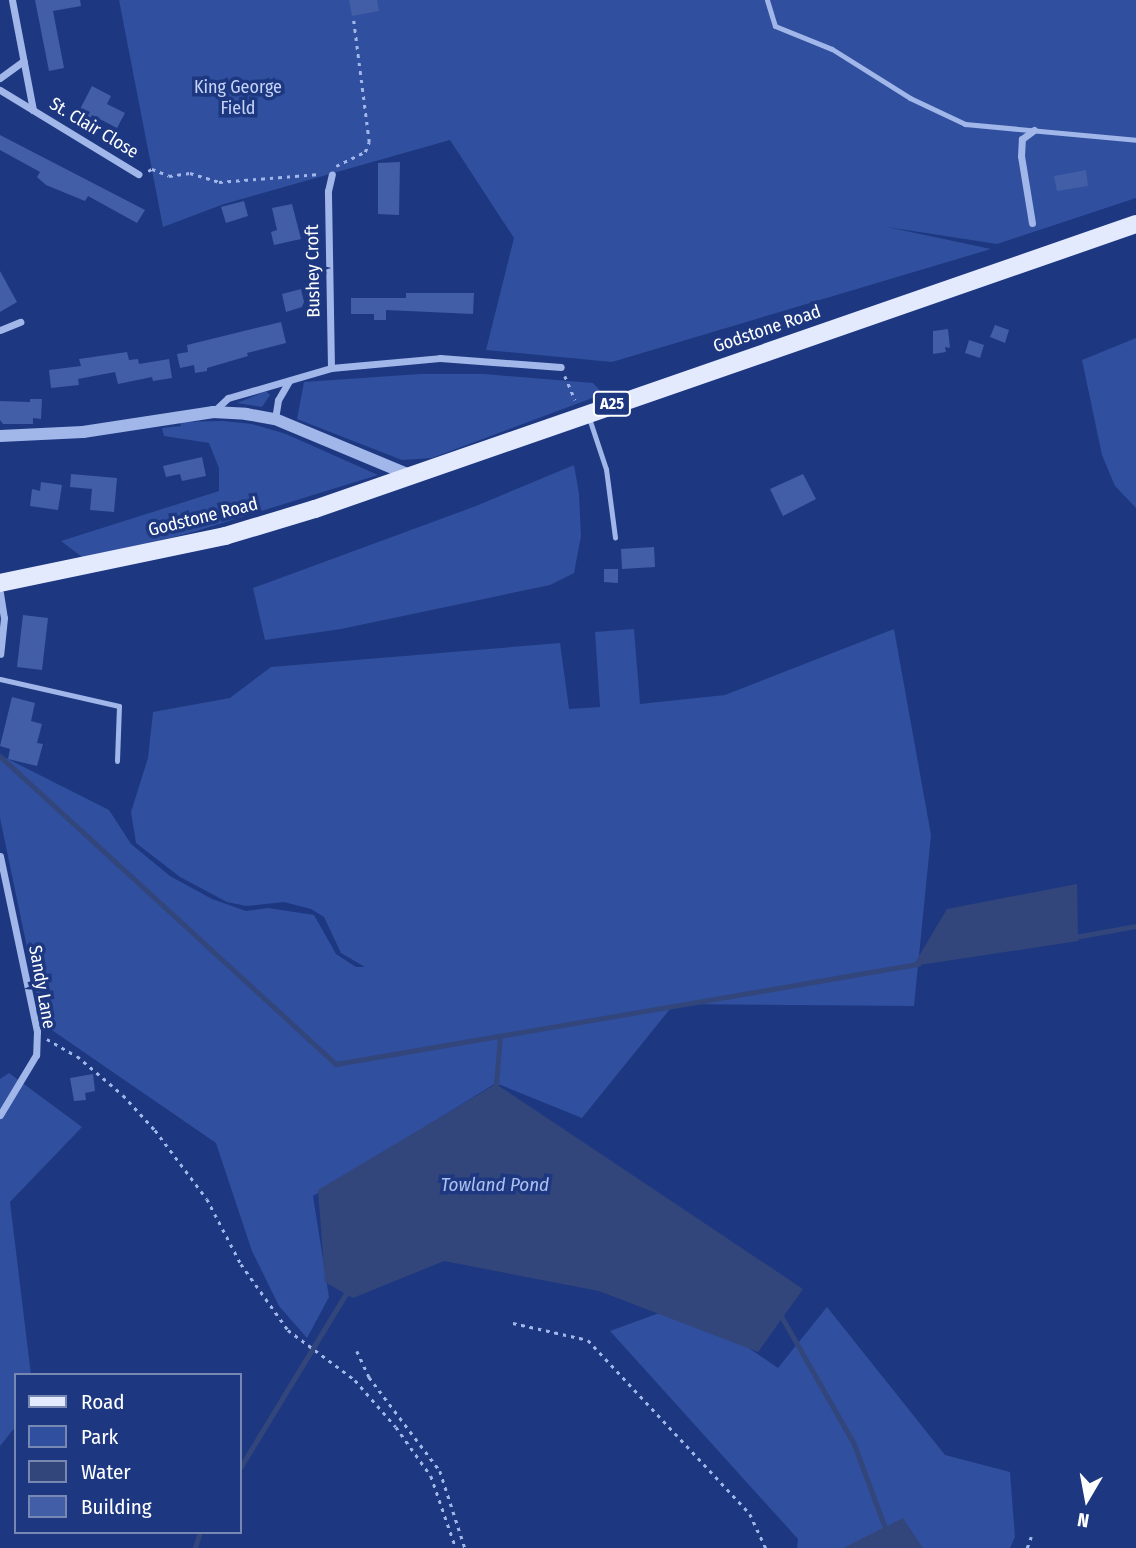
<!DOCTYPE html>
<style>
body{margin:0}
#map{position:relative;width:1136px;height:1548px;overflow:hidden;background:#1d3880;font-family:"Fira Sans Condensed",sans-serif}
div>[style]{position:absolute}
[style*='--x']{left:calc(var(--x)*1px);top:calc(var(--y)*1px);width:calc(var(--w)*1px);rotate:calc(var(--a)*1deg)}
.green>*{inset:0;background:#304f9e}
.water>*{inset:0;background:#33467b}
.stream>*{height:4.5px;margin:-2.25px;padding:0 2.25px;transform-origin:2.25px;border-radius:2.25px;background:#33467b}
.building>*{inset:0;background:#425ea7}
.path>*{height:2.5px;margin-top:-1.25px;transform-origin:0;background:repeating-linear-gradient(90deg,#a1b6e9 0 3.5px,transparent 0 8.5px)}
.service>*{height:5px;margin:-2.5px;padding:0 2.5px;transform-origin:2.5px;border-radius:2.5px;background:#a1b6e9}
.minor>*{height:7px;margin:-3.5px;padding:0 3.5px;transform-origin:3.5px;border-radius:3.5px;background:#a1b6e9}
.tertiary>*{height:12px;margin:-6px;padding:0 6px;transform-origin:6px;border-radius:6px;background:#a1b6e9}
.primary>*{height:18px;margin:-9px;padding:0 9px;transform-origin:9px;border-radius:9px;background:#e4eafe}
span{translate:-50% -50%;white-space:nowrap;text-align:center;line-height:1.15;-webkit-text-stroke:7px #1d3880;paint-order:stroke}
.shield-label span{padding:2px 5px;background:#1d3880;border:2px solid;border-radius:5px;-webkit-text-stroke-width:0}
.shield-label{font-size:16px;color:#fff;font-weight:700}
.park-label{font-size:18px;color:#c5d3f7}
.street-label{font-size:18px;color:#fff}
.water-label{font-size:19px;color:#adc0f0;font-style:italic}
.legend{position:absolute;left:14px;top:1373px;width:228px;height:161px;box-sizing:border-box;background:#1d3880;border:2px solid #7788b3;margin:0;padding:9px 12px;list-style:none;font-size:21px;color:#fff}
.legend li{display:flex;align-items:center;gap:14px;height:35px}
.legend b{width:35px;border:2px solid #7788b3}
.north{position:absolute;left:1052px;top:1464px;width:70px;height:70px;-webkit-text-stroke:5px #1d3880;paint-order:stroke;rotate:190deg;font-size:19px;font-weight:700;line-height:28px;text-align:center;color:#fff}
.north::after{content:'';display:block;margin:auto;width:24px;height:32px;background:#fff;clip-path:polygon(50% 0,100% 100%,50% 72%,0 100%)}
</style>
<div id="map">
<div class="green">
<div style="clip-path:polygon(119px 0,1136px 0,1136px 198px,997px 244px,887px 227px,991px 249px,612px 362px,486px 350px,514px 238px,450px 140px,224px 204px,163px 227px)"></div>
<div style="clip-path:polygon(1136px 338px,1136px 508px,1115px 486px,1102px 455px,1082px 360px)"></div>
<div style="clip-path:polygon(420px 374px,484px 374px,593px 383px,603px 394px,432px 458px,402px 460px,297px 419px,304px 382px)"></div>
<div style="clip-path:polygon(266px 391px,270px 395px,262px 407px,237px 403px)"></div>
<div style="clip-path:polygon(223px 421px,252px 424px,286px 434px,378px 475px,193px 532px,86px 560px,61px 541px,219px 491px,219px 468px,209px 443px,164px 436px,162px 428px,181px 426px,180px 422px)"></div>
<div style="clip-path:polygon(574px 465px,579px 494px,581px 536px,574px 573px,550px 585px,341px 629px,265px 640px,253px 588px,476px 506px)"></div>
<div style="clip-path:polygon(634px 629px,640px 704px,725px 695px,894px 629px,931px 835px,914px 1006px,674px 1004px,582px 1118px,496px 1083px,313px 1196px,329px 1297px,307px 1338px,279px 1306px,252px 1251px,216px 1143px,43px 1024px,0 818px,0 755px,109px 810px,131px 844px,170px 876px,212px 899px,246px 911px,268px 908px,314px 915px,336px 954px,356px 967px,365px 967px,341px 953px,324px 917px,311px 909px,284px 902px,246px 906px,227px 902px,180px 877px,136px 843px,131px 812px,148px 758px,153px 712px,230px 698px,271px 667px,560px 643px,569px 709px,600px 707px,595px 632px)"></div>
<div style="clip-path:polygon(9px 1073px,82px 1127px,10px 1202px,31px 1375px,16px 1375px,16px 1426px,0 1446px,0 1079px)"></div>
<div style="clip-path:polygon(684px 1304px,778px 1368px,827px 1307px,945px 1455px,1010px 1472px,1015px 1537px,1010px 1548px,797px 1548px,798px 1539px,610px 1331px)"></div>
</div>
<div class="water">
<div style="clip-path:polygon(1077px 884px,1078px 941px,913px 966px,947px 909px)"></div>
<div style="clip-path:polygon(496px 1084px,803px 1289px,758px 1352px,599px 1291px,444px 1261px,353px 1298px,325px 1282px,318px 1190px)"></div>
<div style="clip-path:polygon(903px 1518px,923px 1548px,845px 1548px,845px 1547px)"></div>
</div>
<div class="stream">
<div style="--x:0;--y:756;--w:456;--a:42.5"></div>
<div style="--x:336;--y:1064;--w:591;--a:-9.75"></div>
<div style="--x:1075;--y:937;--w:62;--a:-10.2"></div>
<div style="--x:496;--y:1084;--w:48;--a:-85.2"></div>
<div style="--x:782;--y:1317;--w:145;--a:60.3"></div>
<div style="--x:854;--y:1443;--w:90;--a:69.7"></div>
<div style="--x:240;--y:1468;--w:204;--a:-58.7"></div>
<div style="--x:195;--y:1548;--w:17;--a:-73"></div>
</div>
<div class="building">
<div style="clip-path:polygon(35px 0,80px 0,81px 6px,53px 11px,64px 68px,49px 71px)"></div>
<div style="clip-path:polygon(349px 0,377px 0,379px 11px,352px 16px)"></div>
<div style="clip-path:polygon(92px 86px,111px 96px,107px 104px,125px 113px,117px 128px,92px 115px,90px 119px,78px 113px)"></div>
<div style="clip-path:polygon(0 135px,145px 210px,137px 223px,88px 196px,85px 201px,46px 185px,37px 177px,40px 172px,0 150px)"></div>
<div style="clip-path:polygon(400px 162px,399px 215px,378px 214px,378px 163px)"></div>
<div style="clip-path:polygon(1086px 170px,1088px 186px,1057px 191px,1054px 176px)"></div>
<div style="clip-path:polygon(244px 201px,248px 216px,226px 223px,221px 207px)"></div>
<div style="clip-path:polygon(292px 204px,301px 239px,274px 245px,271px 232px,277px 230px,272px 208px)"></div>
<div style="clip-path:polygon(0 271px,17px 302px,0 312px)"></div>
<div style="clip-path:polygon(301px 289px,304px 302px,302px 307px,286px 312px,282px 294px)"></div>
<div style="clip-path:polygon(406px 293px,474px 293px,473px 314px,386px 310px,386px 320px,374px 320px,374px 314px,351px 314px,351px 298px,406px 298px)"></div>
<div style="clip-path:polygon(281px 322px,286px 343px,247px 353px,248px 356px,207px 368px,207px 371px,195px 373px,194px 365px,180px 368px,177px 354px,188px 352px,187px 345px)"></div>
<div style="clip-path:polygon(995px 325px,1009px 330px,1005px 343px,990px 337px)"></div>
<div style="clip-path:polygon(948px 329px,950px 348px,945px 347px,946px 352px,933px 354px,933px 331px)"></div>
<div style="clip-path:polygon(969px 340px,984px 345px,980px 358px,965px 353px)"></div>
<div style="clip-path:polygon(127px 352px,129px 360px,138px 359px,139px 364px,169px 359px,172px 378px,153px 381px,152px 377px,118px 384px,115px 372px,78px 379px,79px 385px,51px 388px,49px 370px,81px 366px,79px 359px)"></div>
<div style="clip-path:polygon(30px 399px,42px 399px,41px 419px,33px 418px,33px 424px,3px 424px,0 420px,0 401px,30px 402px)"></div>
<div style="clip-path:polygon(202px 457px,206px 476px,182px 481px,180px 474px,166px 477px,163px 466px)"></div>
<div style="clip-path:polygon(71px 474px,117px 478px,114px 512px,90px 510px,92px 489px,70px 487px)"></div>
<div style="clip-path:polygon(803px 474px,816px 499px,783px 516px,770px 489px)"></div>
<div style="clip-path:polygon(41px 482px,62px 485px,58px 510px,30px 506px,32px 489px,40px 491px)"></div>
<div style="clip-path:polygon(654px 547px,655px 567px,622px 569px,621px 549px)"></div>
<div style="clip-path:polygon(604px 569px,618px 569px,618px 583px,604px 582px)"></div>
<div style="clip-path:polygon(23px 615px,48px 618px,42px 670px,17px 667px)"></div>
<div style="clip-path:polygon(12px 697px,35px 703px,31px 721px,42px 724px,37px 743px,43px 744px,37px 766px,8px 759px,10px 749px,0 746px)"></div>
<div style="clip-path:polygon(93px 1074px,95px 1091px,85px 1093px,86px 1100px,74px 1101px,70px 1078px)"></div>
</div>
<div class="path">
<div style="--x:336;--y:166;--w:32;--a:-26"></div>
<div style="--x:365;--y:152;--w:11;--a:-68"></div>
<div style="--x:369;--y:142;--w:126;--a:-97.3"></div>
<div style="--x:148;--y:171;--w:4;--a:-27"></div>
<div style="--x:152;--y:169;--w:18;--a:22"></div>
<div style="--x:169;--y:176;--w:21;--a:-8"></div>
<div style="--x:190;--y:173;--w:30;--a:17"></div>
<div style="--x:219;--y:182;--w:101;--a:-4.5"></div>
<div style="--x:565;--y:376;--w:26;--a:67"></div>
<div style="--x:47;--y:1039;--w:34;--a:30"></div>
<div style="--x:77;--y:1056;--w:60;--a:40.3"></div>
<div style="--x:123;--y:1095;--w:47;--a:47.6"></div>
<div style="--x:155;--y:1130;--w:86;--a:53"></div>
<div style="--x:207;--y:1199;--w:73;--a:62.4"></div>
<div style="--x:241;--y:1264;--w:81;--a:54.5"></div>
<div style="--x:288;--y:1330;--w:84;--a:36.7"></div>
<div style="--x:355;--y:1380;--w:62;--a:48.9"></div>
<div style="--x:396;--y:1427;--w:60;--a:54.5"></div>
<div style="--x:431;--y:1476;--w:76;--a:70.9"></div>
<div style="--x:513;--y:1323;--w:77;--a:12.8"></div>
<div style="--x:588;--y:1340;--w:238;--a:47"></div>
<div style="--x:750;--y:1514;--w:38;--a:65"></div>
<div style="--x:357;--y:1351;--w:29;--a:65"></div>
<div style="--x:369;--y:1377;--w:118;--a:52.9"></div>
<div style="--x:440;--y:1471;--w:81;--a:72"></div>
<div style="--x:1027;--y:1548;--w:12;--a:-70"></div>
</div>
<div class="service">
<div style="--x:767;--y:0;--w:27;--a:73"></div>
<div style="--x:775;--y:26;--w:61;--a:22"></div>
<div style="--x:832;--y:49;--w:92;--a:32.1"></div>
<div style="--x:910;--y:98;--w:61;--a:25.3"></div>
<div style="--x:965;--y:124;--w:172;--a:5.3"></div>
<div style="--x:589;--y:418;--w:54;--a:71.6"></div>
<div style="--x:606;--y:469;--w:69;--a:82.5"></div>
<div style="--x:0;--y:679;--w:122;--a:12.8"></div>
<div style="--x:119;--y:706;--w:55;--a:92.1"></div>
</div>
<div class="minor">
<div style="--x:12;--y:0;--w:112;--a:79.2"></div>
<div style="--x:0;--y:78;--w:29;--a:-36"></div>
<div style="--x:0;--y:90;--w:162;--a:31.3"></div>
<div style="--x:1032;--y:223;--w:68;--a:-99.3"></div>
<div style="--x:1021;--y:156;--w:17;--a:-87"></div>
<div style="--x:1022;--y:139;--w:15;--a:-37"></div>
<div style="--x:0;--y:330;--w:22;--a:-22"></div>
<div style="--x:331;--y:368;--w:177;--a:-91"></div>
<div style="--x:328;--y:191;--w:17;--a:-77"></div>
<div style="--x:214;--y:411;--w:19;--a:-43"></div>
<div style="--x:228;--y:398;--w:107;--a:-16.2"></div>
<div style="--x:331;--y:368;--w:109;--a:-5.2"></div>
<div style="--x:440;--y:358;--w:121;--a:4.3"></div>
<div style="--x:275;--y:419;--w:19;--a:-81"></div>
<div style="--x:278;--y:400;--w:22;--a:-60"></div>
<div style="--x:0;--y:593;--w:25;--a:81"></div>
<div style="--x:4;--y:618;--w:36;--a:96"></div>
<div style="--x:0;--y:856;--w:179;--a:78.1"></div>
<div style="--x:37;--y:1031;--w:24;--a:92"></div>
<div style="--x:36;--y:1055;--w:70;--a:121"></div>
</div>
<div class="tertiary">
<div style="--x:0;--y:436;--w:83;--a:-2.8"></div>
<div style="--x:83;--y:432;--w:132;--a:-8.7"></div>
<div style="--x:213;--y:412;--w:33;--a:3"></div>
<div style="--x:246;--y:414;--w:29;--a:10"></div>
<div style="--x:275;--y:419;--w:148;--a:22.6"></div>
</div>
<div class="primary">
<div style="--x:0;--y:583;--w:230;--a:-11.8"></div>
<div style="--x:225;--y:536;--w:94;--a:-16.7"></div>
<div style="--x:315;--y:509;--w:869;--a:-19.14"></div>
</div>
<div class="shield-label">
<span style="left:612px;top:404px">A25</span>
</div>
<div class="park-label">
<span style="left:238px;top:98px">King George<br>Field</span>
</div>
<div class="street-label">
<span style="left:94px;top:128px;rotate:31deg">St. Clair Close</span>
<span style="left:313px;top:271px;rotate:-91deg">Bushey Croft</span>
<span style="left:767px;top:329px;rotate:-19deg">Godstone Road</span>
<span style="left:203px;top:517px;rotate:-14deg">Godstone Road</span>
<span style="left:42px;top:987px;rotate:80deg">Sandy Lane</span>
</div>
<div class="water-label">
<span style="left:495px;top:1185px">Towland Pond</span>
</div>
<ul class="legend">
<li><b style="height:9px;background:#e4eafe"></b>Road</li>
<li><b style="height:19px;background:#304f9e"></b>Park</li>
<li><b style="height:19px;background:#33467b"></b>Water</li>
<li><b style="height:19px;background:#425ea7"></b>Building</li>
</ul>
<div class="north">N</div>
</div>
